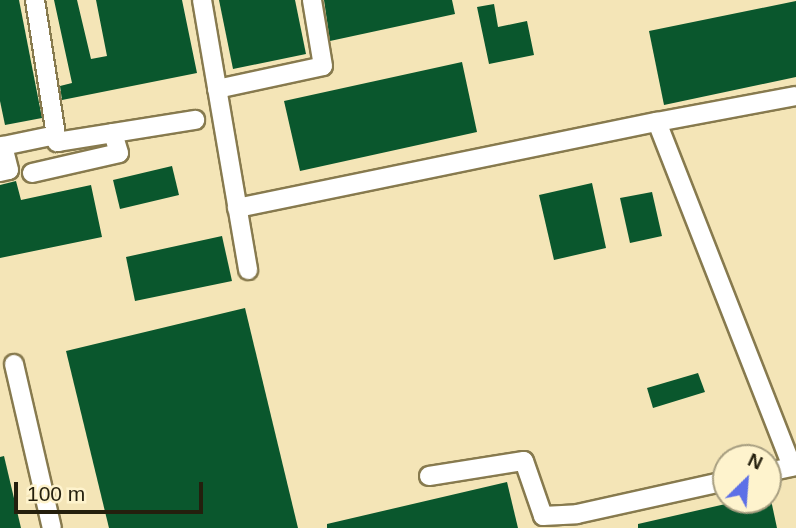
<!DOCTYPE html>
<style>
body{margin:0}
#map{position:relative;width:796px;height:528px;overflow:hidden;background:#f4e5b7;font-family:Arial,sans-serif}
div>[style]{position:absolute}
[style*='--x']{left:calc(var(--x)*1px);top:calc(var(--y)*1px);width:calc(var(--w)*1px);rotate:calc(var(--a)*1deg)}
.building>*{inset:0;background:#0a572d}
.roads{filter:drop-shadow(2px 0 #877a4e) drop-shadow(-2px 0 #877a4e) drop-shadow(0 2px #877a4e) drop-shadow(0 -2px #877a4e)}
.minor>*{height:18px;margin:-9px;padding:0 9px;transform-origin:9px;border-radius:9px;background:#fff}
span{translate:-50% -50%;white-space:nowrap;text-align:center;line-height:1.15;-webkit-text-stroke:7px #fef3cd;paint-order:stroke}
.north{position:absolute;left:712px;top:444px;width:70px;height:70px;box-sizing:border-box;background:#fef3cd;border:2px solid #a79e80;border-radius:50%;rotate:25deg;font-size:19px;font-weight:700;line-height:28px;text-align:center;color:#241f0d}
.north::after{content:'';display:block;margin:auto;width:24px;height:32px;background:#5d70e7;clip-path:polygon(50% 0,100% 100%,50% 72%,0 100%)}
.scale{position:absolute;left:14px;top:482px;width:189px;height:32px;box-sizing:border-box;border:4px solid #241f0d;border-top:0;padding-left:9px;font-size:21px;line-height:24px;white-space:nowrap;color:#241f0d;-webkit-text-stroke:5px #fef3cd;paint-order:stroke}
</style>
<div id="map">
<div class="building">
<div style="clip-path:polygon(0 0,19px 0,42px 118px,5px 125px,0 101px)"></div>
<div style="clip-path:polygon(54px 0,77px 0,91px 59px,107px 56px,96px 0,182px 0,197px 73px,62px 100px,60px 86px,72px 83px)"></div>
<div style="clip-path:polygon(219px 0,295px 0,306px 54px,233px 69px)"></div>
<div style="clip-path:polygon(324px 0,452px 0,455px 14px,330px 41px)"></div>
<div style="clip-path:polygon(796px 1px,796px 77px,664px 105px,649px 31px)"></div>
<div style="clip-path:polygon(494px 4px,498px 27px,527px 21px,534px 55px,489px 64px,477px 7px)"></div>
<div style="clip-path:polygon(462px 62px,477px 132px,300px 171px,284px 101px)"></div>
<div style="clip-path:polygon(172px 166px,179px 195px,120px 209px,113px 180px)"></div>
<div style="clip-path:polygon(16px 181px,21px 200px,91px 185px,102px 237px,0 258px,0 185px)"></div>
<div style="clip-path:polygon(592px 183px,606px 248px,554px 260px,539px 195px)"></div>
<div style="clip-path:polygon(652px 192px,662px 236px,630px 243px,620px 198px)"></div>
<div style="clip-path:polygon(222px 236px,232px 281px,135px 301px,126px 257px)"></div>
<div style="clip-path:polygon(245px 308px,298px 528px,109px 528px,66px 351px)"></div>
<div style="clip-path:polygon(698px 373px,705px 392px,653px 408px,647px 388px)"></div>
<div style="clip-path:polygon(4px 456px,21px 528px,0 528px,0 457px)"></div>
<div style="clip-path:polygon(507px 482px,518px 528px,327px 528px,327px 524px)"></div>
<div style="clip-path:polygon(743px 500px,771px 500px,777px 528px,638px 528px,638px 524px)"></div>
</div>
<div class="roads">
<div class="minor">
<div style="--x:35;--y:0;--w:144;--a:81.2"></div>
<div style="--x:57;--y:142;--w:140;--a:-9.1"></div>
<div style="--x:202;--y:0;--w:274;--a:80.3"></div>
<div style="--x:217;--y:89;--w:108;--a:-12.2"></div>
<div style="--x:323;--y:66;--w:67;--a:-99.5"></div>
<div style="--x:657;--y:122;--w:141;--a:-10.6"></div>
<div style="--x:0;--y:172;--w:9;--a:-13"></div>
<div style="--x:9;--y:170;--w:25;--a:-104"></div>
<div style="--x:3;--y:146;--w:54;--a:-11.7"></div>
<div style="--x:32;--y:173;--w:89;--a:-12.9"></div>
<div style="--x:119;--y:153;--w:21;--a:-107"></div>
<div style="--x:237;--y:208;--w:429;--a:-11.6"></div>
<div style="--x:657;--y:122;--w:370;--a:68.6"></div>
<div style="--x:14;--y:364;--w:168;--a:77"></div>
<div style="--x:768;--y:472;--w:29;--a:-12"></div>
<div style="--x:429;--y:476;--w:96;--a:-9"></div>
<div style="--x:524;--y:461;--w:58;--a:70.9"></div>
<div style="--x:543;--y:516;--w:34;--a:-3"></div>
<div style="--x:577;--y:514;--w:153;--a:-12.5"></div>
</div>
</div>
<div class="north">N</div>
<div class="scale">100 m</div>
</div>
